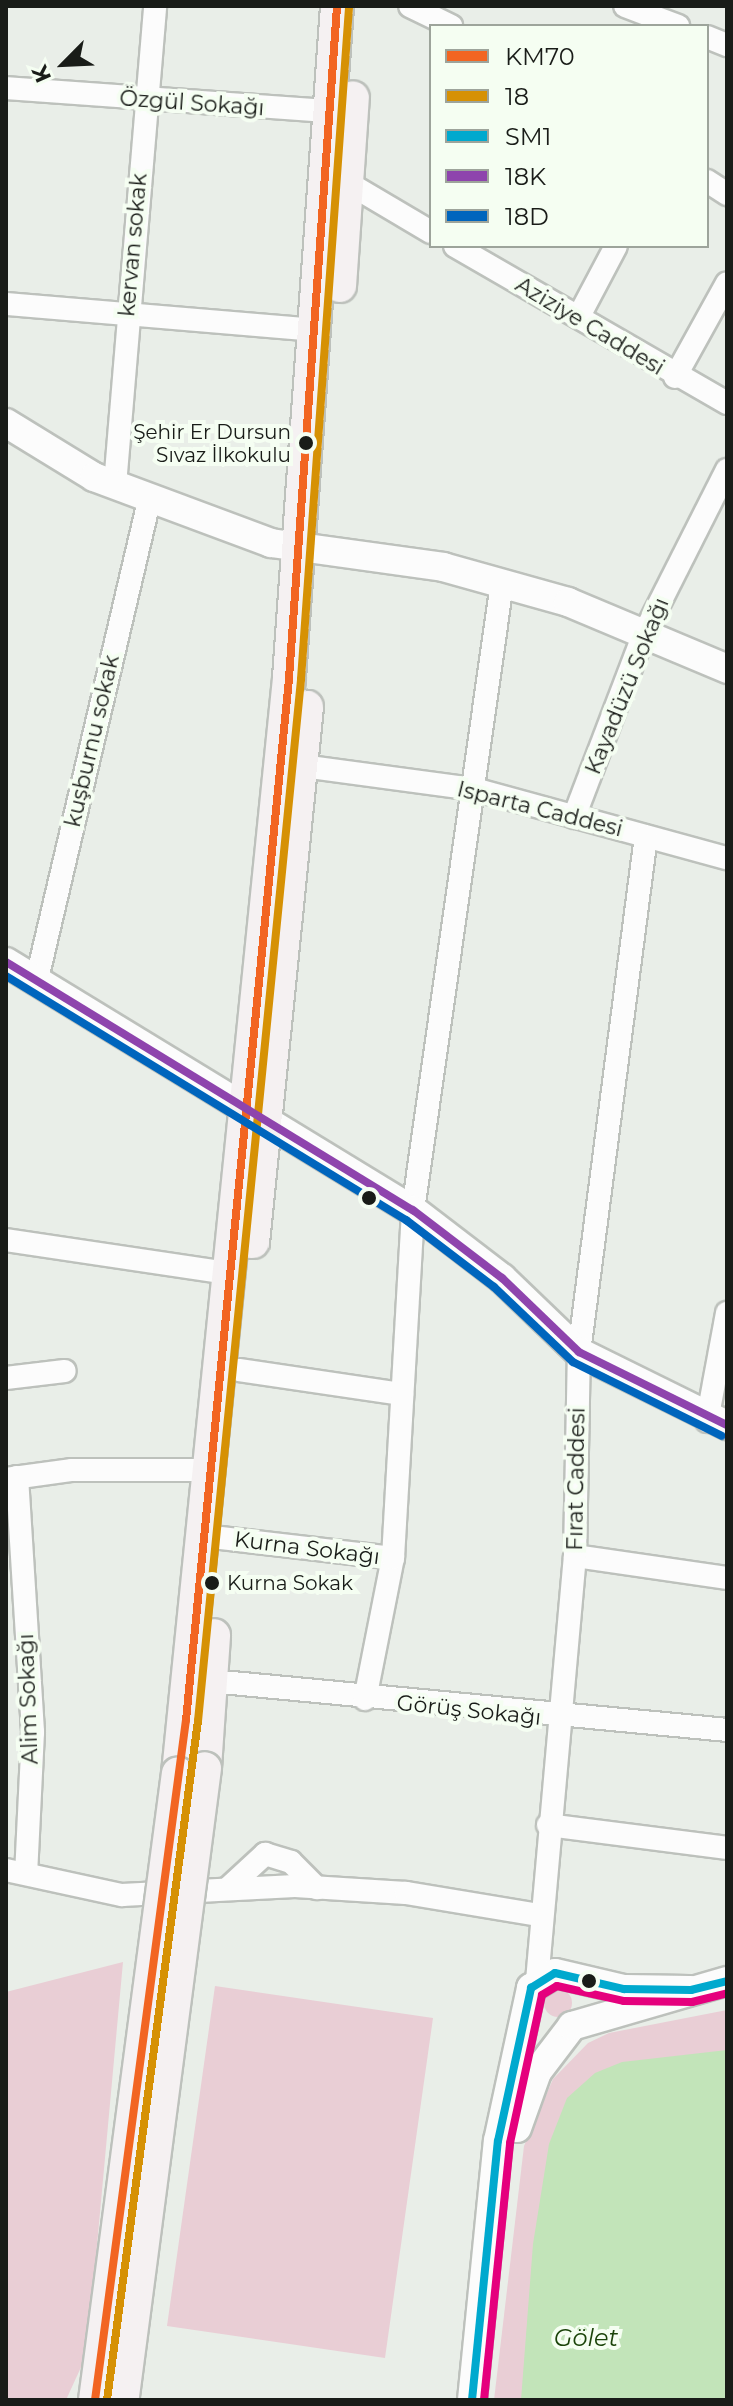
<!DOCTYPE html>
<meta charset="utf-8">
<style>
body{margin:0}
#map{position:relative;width:733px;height:2406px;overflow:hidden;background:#e9eee8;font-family:Montserrat,sans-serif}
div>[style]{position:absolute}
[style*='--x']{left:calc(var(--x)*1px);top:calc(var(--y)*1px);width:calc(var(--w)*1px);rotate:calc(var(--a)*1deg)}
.green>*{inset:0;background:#e9ced5}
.round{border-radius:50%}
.water>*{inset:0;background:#c2e4b9}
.roads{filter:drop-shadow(2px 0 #bdc1bc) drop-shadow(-2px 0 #bdc1bc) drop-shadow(0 2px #bdc1bc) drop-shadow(0 -2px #bdc1bc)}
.minor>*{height:22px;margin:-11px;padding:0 11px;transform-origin:11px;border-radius:11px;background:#fcfcfc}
.tertiary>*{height:28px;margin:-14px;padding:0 14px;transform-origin:14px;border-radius:14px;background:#fcfcfc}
.secondary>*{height:32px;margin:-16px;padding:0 16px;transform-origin:16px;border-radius:16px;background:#f5f1f2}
.bridges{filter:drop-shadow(2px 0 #bdc1bc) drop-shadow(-2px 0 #bdc1bc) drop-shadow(0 2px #bdc1bc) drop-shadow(0 -2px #bdc1bc)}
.secondary-bridge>*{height:32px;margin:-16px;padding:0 16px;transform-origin:16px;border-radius:16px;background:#f5f1f2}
.bus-1>*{height:8px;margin:-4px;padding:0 4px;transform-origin:4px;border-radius:4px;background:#f26522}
.bus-2>*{height:8px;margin:-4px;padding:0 4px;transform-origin:4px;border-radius:4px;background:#d69104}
.bus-3>*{height:8px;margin:-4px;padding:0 4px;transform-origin:4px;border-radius:4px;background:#00a9ce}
.bus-4>*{height:8px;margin:-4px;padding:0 4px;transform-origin:4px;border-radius:4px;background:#8e44ad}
.bus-5>*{height:8px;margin:-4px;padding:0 4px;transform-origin:4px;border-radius:4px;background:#0065bd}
.bus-6>*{height:8px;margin:-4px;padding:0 4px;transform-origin:4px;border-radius:4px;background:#e5007d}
.dots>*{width:22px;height:22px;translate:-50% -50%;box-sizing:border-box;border:4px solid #f5fef2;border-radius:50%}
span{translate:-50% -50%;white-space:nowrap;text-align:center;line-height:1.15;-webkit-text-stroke:8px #f5fef2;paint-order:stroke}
.bus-label{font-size:20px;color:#191c18}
.right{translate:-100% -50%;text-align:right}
.left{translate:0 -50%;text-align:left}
.street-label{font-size:22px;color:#191c18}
.water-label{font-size:24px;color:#1b440a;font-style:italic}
.frame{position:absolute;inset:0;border:8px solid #191c18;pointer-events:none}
.legend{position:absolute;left:429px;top:24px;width:280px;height:224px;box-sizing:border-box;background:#f5fef2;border:2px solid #9da49b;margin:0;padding:10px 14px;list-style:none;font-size:24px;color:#191c18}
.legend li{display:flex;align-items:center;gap:16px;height:40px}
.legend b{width:40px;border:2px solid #9da49b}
.north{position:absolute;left:24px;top:24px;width:80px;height:80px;-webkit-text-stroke:6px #f5fef2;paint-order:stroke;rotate:246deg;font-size:22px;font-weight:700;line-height:32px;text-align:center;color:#191c18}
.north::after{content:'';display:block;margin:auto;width:28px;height:36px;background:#191c18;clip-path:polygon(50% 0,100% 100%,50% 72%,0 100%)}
</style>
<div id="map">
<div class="green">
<div style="clip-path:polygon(123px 1962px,87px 2354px,66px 2400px,6px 2400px,6px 1992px)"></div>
<div style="clip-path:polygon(215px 1986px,433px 2018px,385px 2358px,167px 2326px)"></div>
<div class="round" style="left:544px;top:1989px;width:28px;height:28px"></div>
<div style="clip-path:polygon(727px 2010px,727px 2400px,494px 2400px,524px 2146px,553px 2079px,588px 2043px,609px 2033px)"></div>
</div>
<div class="water">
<div style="clip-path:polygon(727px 2050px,727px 2400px,521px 2400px,533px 2244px,549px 2144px,567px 2098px,595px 2073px,622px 2062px)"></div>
</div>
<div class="roads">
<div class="minor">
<div style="--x:410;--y:6;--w:46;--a:26"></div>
<div style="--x:625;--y:6;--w:57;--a:20.7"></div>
<div style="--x:707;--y:37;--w:22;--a:22"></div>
<div style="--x:6;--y:88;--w:325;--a:4.1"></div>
<div style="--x:707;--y:181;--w:24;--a:33"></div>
<div style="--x:348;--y:183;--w:96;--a:30.6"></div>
<div style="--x:455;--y:246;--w:314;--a:30"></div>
<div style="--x:6;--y:304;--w:309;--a:4.8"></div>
<div style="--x:579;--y:316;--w:79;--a:-62.1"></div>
<div style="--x:675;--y:377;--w:107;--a:-61"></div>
<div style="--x:115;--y:485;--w:481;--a:-85.2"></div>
<div style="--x:303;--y:766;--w:173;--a:7.7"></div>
<div style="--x:474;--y:789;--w:262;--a:15.3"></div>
<div style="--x:574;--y:817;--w:194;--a:-69.1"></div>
<div style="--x:643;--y:636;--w:186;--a:-63.2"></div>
<div style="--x:36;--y:983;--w:496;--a:-76.8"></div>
<div style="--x:6;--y:1240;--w:224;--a:8.5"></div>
<div style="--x:239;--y:1370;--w:165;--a:8.4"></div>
<div style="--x:6;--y:1378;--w:59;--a:-6.8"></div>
<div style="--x:707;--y:1421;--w:110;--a:-79.5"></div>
<div style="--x:17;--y:1477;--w:256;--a:86.4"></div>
<div style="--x:33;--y:1732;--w:141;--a:92.8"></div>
<div style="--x:6;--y:1479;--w:67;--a:-7.8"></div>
<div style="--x:72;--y:1470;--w:135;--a:0"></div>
<div style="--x:221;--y:1538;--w:173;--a:6.6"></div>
<div style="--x:575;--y:1556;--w:154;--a:8.2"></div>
<div style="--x:211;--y:1681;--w:518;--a:5.42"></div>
<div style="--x:365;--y:1699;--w:144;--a:-78.8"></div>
<div style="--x:393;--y:1558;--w:349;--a:-86.7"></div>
<div style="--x:413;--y:1210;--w:633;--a:-81.92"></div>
<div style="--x:548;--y:1825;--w:180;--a:7.3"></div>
<div style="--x:6;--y:1870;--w:119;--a:12.2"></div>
<div style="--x:122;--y:1895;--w:173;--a:-3"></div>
<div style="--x:295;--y:1886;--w:111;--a:3.6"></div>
<div style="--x:406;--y:1893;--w:135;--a:9.4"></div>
<div style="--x:227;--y:1889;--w:52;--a:-42.6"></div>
<div style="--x:265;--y:1854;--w:27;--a:17"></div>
<div style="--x:291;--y:1862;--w:37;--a:45"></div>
<div style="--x:537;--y:1981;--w:427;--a:-84.9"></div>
<div style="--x:575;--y:1556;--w:204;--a:-88.9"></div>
<div style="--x:579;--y:1352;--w:520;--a:-82.6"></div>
</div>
<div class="tertiary">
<div style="--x:6;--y:423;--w:103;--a:31.5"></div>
<div style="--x:94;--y:477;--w:189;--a:20.4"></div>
<div style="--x:271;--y:543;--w:174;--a:7.9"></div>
<div style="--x:443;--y:567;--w:130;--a:15.6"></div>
<div style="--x:568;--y:602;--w:173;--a:22.8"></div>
<div style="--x:6;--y:962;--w:477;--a:31.4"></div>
<div style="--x:413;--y:1210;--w:112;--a:37.4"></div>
<div style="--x:502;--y:1278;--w:107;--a:43.9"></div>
<div style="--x:579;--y:1352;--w:165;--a:26.3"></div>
<div style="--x:517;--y:2128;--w:59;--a:-70.3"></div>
<div style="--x:537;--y:2072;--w:58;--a:-52.7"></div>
<div style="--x:572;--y:2026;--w:161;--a:-16.2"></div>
<div style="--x:472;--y:2400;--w:260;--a:-84.3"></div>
<div style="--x:498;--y:2141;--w:157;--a:-77.8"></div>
<div style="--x:531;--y:1988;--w:28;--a:-32"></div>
<div style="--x:555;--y:1973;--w:71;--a:13.1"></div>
<div style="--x:624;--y:1989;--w:67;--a:0.9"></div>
</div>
<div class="secondary">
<div style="--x:340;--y:286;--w:189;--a:-86.1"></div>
<div style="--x:253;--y:1242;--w:538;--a:-84.24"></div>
<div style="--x:205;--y:1768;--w:133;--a:-86.1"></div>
<div style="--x:178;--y:1773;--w:1101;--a:-84.21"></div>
<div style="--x:289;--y:678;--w:674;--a:-85.91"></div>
</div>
</div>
<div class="bridges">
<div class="secondary-bridge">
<div style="--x:123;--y:2396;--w:633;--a:-82.56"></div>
<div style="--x:95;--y:2400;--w:632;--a:-82.46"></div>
</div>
</div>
<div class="bus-1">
<div style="--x:95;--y:2400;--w:686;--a:-82.38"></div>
<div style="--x:186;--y:1720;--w:1047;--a:-84.35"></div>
<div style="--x:289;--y:678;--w:674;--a:-85.91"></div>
</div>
<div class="bus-2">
<div style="--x:107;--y:2400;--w:685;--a:-82.37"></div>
<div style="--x:198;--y:1721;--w:1047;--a:-84.35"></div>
<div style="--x:301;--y:679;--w:674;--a:-85.91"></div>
</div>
<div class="bus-3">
<div style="--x:472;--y:2400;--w:260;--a:-84.3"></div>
<div style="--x:498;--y:2141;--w:157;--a:-77.8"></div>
<div style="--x:531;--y:1988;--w:28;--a:-32"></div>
<div style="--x:555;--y:1973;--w:71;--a:13.1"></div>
<div style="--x:624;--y:1989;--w:67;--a:0.9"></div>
<div style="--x:691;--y:1990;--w:37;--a:-14"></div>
</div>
<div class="bus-4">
<div style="--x:6;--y:962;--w:477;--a:31.4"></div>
<div style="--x:413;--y:1210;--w:112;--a:37.4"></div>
<div style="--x:502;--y:1278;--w:107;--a:43.9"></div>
<div style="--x:579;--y:1352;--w:165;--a:26.3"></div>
</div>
<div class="bus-5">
<div style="--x:6;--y:976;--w:469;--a:31.4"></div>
<div style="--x:406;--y:1220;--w:111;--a:37.3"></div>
<div style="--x:494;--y:1287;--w:109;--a:43.5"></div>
<div style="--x:573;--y:1362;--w:166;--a:26.4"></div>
</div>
<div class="bus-6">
<div style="--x:484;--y:2400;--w:258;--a:-84.2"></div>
<div style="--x:510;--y:2143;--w:151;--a:-77.8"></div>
<div style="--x:542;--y:1995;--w:17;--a:-31"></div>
<div style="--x:557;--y:1986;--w:69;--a:12.6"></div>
<div style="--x:624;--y:2001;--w:68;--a:0.8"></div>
<div style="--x:692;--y:2002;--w:36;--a:-14"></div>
</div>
<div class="dots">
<div style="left:306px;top:443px;background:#191c18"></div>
<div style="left:369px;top:1198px;background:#191c18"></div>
<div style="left:212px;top:1583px;background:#191c18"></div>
<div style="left:589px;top:1981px;background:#191c18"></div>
</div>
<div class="bus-label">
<span class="right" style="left:291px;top:444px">Şehir Er Dursun<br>Sıvaz İlkokulu</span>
<span class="left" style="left:227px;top:1583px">Kurna Sokak</span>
</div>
<div class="street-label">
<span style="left:192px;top:103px;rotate:4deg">Özgül Sokağı</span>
<span style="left:133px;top:245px;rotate:-85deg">kervan sokak</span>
<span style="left:590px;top:326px;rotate:31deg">Aziziye Caddesi</span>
<span style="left:627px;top:686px;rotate:-68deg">Kayadüzü Sokağı</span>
<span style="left:92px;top:741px;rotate:-77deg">kuşburnu sokak</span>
<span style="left:540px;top:809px;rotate:14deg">Isparta Caddesi</span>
<span style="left:576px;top:1479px;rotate:-89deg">Fırat Caddesi</span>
<span style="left:307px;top:1548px;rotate:7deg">Kurna Sokağı</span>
<span style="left:28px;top:1699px;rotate:-92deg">Alim Sokağı</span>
<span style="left:469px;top:1710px;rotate:6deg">Görüş Sokağı</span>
</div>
<div class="water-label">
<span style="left:586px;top:2338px">Gölet</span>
</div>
<div class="frame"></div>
<ul class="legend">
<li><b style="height:10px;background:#f26522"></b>KM70</li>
<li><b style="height:10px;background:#d69104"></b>18</li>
<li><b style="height:10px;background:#00a9ce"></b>SM1</li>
<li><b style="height:10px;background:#8e44ad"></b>18K</li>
<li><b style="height:10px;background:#0065bd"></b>18D</li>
</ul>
<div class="north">K</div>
</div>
